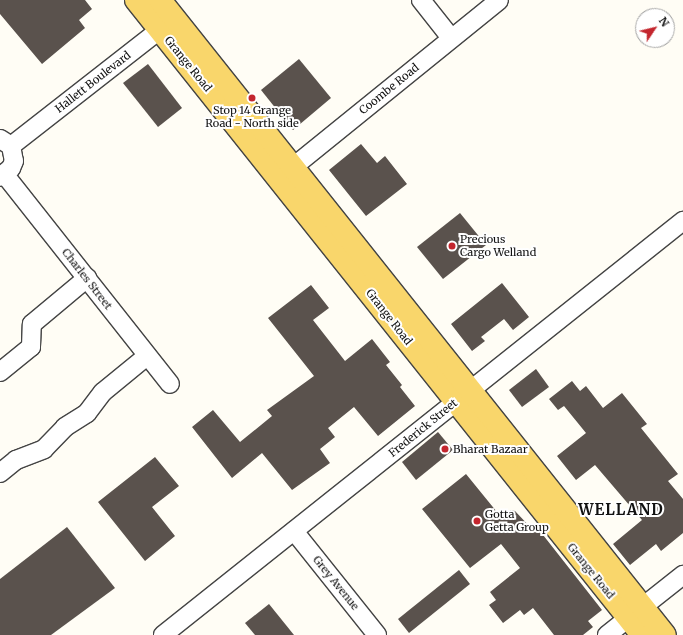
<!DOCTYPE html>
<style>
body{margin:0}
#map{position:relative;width:683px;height:635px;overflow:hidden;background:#fffdf5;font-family:Merriweather,serif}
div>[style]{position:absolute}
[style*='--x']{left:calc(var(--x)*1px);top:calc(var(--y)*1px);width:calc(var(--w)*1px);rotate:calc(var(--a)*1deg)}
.building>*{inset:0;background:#5a524d}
.roads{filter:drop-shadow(1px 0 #444) drop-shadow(-1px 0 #444) drop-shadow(0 1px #444) drop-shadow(0 -1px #444)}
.minor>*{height:18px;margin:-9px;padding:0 9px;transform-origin:9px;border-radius:9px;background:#fff}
.major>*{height:22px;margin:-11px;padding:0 11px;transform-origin:11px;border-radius:11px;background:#f9d66b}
.dots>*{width:11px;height:11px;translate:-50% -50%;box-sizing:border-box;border:2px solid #fff;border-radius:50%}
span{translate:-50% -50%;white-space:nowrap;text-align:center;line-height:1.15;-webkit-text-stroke:4px #fff;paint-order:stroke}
.street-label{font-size:11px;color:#111}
.poi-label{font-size:11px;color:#111}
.left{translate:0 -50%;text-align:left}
.district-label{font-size:15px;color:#111;font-weight:700;letter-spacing:1px}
.north{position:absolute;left:635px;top:8px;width:40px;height:40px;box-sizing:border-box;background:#fff;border:1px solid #a0a0a0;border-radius:50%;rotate:55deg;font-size:11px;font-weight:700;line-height:16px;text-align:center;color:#111}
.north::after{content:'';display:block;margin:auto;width:14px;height:18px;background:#c4262e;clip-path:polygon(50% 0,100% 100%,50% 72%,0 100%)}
</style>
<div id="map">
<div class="building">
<div style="clip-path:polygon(0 0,85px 0,92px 9px,79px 20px,85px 28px,42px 64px,0 14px)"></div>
<div style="clip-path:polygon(299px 59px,331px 98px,293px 130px,261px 90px)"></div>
<div style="clip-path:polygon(148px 64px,182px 108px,158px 127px,123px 83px)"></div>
<div style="clip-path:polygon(361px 144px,377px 163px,385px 156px,407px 184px,366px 216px,329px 170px)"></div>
<div style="clip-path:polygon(460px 213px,486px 245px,443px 279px,417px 247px)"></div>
<div style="clip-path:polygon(502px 283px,529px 317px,513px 330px,504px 319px,481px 337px,485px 341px,472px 351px,451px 324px)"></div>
<div style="clip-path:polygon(311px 285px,329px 308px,313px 320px,345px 361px,372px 339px,390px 362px,386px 365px,402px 385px,400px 387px,415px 406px,378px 436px,354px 407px,328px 428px,335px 437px,320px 449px,330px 463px,292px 490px,262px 453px,232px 478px,192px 427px,213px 410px,240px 442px,272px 416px,267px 410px,314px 376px,268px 318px)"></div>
<div style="clip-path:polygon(536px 369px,549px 387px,522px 407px,509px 390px)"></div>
<div style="clip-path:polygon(572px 381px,580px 391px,586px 386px,603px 408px,622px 393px,647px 424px,641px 428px,678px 474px,668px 481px,683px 499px,683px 533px,661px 551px,656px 544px,630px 565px,613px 544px,642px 520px,595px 465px,576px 480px,557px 456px,586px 433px,564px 406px,558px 410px,549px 399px)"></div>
<div style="clip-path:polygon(438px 432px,453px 450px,416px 480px,402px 462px)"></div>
<div style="clip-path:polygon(155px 457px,179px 486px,152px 507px,175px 536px,145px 561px,98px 502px)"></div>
<div style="clip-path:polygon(466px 474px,501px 517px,510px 510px,515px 511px,532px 529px,536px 526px,602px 610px,588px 621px,593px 627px,583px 635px,554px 635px,533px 608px,524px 615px,520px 610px,503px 623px,489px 605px,496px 600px,490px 592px,520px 568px,501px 544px,470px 568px,422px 509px)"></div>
<div style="clip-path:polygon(67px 527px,115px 588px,51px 635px,0 635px,0 579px)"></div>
<div style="clip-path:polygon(459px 570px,470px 584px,409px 633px,398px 619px)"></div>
<div style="clip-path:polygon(269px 604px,294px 635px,255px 635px,245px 623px)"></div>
</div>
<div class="roads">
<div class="minor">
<div style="--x:421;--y:0;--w:48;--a:51.7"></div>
<div style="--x:0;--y:139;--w:13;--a:32"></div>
<div style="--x:11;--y:146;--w:15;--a:79"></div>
<div style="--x:14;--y:161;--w:8;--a:113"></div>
<div style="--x:11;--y:168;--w:14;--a:141"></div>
<div style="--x:11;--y:146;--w:203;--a:-38"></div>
<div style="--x:5;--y:175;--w:266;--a:51.7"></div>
<div style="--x:282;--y:176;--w:279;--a:-39"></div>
<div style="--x:0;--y:372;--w:40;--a:-39"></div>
<div style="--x:31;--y:347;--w:23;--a:-88"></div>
<div style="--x:32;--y:324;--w:72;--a:-39.9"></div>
<div style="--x:0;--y:473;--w:21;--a:-39"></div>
<div style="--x:16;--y:460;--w:30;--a:-21"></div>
<div style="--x:44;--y:449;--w:30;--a:-46"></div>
<div style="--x:65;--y:427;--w:26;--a:-32"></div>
<div style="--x:87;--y:413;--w:26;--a:-53"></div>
<div style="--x:103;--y:392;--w:57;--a:-39.3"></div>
<div style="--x:294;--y:531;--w:133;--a:51.4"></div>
<div style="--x:163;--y:635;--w:665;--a:-38.53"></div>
<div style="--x:607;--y:635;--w:97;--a:-38.3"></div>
</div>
<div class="major">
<div style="--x:136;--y:0;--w:812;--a:51.45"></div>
<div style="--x:160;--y:0;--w:811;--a:51.51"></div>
</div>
</div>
<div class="dots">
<div style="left:252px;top:98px;background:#c4262e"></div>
<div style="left:452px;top:246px;background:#c4262e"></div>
<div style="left:445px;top:449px;background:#c4262e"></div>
<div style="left:477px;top:521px;background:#c4262e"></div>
</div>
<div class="street-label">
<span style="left:188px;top:64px;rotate:51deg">Grange Road</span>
<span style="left:93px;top:82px;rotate:-38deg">Hallett Boulevard</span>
<span style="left:389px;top:89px;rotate:-39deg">Coombe Road</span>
<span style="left:87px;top:279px;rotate:52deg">Charles Street</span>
<span style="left:389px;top:317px;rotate:52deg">Grange Road</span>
<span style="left:423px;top:428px;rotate:-39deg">Frederick Street</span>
<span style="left:591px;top:571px;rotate:51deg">Grange Road</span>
<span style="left:336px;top:583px;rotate:51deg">Grey Avenue</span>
</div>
<div class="poi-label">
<span style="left:252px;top:117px">Stop 14 Grange<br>Road - North side</span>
<span class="left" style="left:460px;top:246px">Precious<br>Cargo Welland</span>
<span class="left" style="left:453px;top:449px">Bharat Bazaar</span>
<span class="left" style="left:485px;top:521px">Gotta<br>Getta Group</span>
</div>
<div class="district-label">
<span style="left:621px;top:510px">WELLAND</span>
</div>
<div class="north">N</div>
</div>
